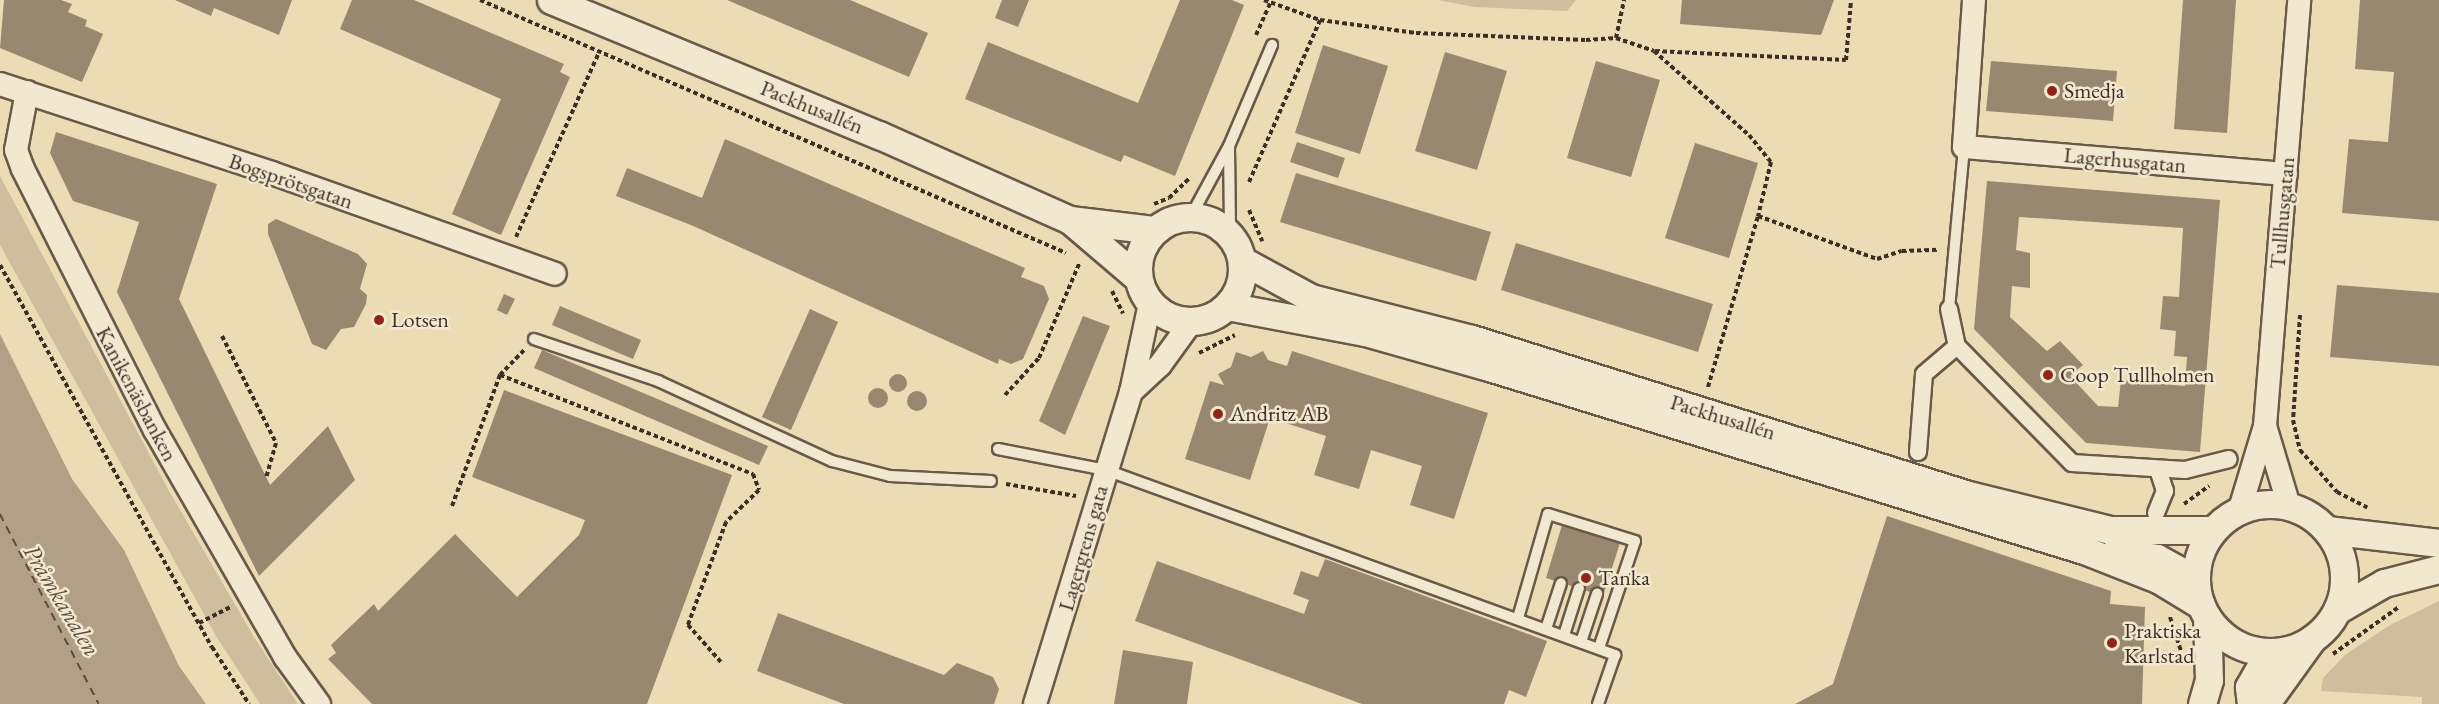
<!DOCTYPE html>
<meta charset="utf-8">
<style>
body{margin:0}
#map{position:relative;width:2439px;height:704px;overflow:hidden;background:#ebdcb6;font-family:"EB Garamond",serif}
div>[style]{position:absolute}
[style*='--x']{left:calc(var(--x)*1px);top:calc(var(--y)*1px);width:calc(var(--w)*1px);rotate:calc(var(--a)*1deg)}
.green>*{inset:0;background:#cebe9d}
.water>*{inset:0;background:#b1a085}
.ferry>*{height:1.5px;margin-top:-0.75px;transform-origin:0;background:repeating-linear-gradient(90deg,#5c4a3d 0 8px,transparent 0 14px)}
.building>*{inset:0;background:#988870}
.round{border-radius:50%}
.path>*{height:4px;margin-top:-2px;transform-origin:0;background:repeating-linear-gradient(90deg,#3f2d25 0 4.5px,transparent 0 7.5px)}
.roads{filter:drop-shadow(2px 0 #6a5949) drop-shadow(-2px 0 #6a5949) drop-shadow(0 2px #6a5949) drop-shadow(0 -2px #6a5949)}
.service>*{height:10px;margin:-5px;padding:0 5px;transform-origin:5px;border-radius:5px;background:#f2e8d0}
.pedestrian>*{height:16px;margin:-8px;padding:0 8px;transform-origin:8px;border-radius:8px;background:#f2e8d0}
.minor>*{height:22px;margin:-11px;padding:0 11px;transform-origin:11px;border-radius:11px;background:#f2e8d0}
.tertiary>*{height:27px;margin:-13.5px;padding:0 13.5px;transform-origin:13.5px;border-radius:13.5px;background:#f2e8d0}
.tertiary>.ring{margin:-13.5px;padding:0;box-sizing:content-box;background:none;border:27px solid #f2e8d0;border-radius:50%}
.dots>*{width:16px;height:16px;translate:-50% -50%;box-sizing:border-box;border:3px solid #f2e8d0;border-radius:50%}
span{translate:-50% -50%;white-space:nowrap;text-align:center;line-height:1.15;-webkit-text-stroke:5px #f2e8d0;paint-order:stroke}
.poi-label{font-size:22px;color:#3f2d25}
.left{translate:0 -50%;text-align:left}
.street-label{font-size:22px;color:#3f2d25}
.water-label{font-size:24px;color:#5c4a3d;font-style:italic}
</style>
<div id="map">
<div class="green">
<div style="clip-path:polygon(1438px 0,1576px 0,1567px 11px,1474px 7px)"></div>
<div style="clip-path:polygon(0 176px,168px 489px,254px 637px,298px 704px,260px 704px,216px 636px,0 245px)"></div>
<div style="clip-path:polygon(2439px 601px,2439px 704px,2422px 704px,2422px 697px,2321px 691px,2323px 678px,2345px 655px,2390px 625px)"></div>
</div>
<div class="water">
<div style="clip-path:polygon(0 334px,72px 479px,124px 550px,179px 666px,206px 704px,0 704px)"></div>
</div>
<div class="ferry">
<div style="--x:0;--y:514;--w:214;--a:62.5"></div>
</div>
<div class="building">
<div style="clip-path:polygon(4px 0,61px 0,72px 4px,68px 12px,87px 20px,85px 26px,103px 34px,82px 82px,0 48px)"></div>
<div style="clip-path:polygon(175px 0,292px 0,279px 35px,214px 8px,211px 16px)"></div>
<div style="clip-path:polygon(352px 0,414px 0,564px 64px,560px 72px,570px 77px,501px 235px,452px 214px,501px 99px,340px 29px)"></div>
<div style="clip-path:polygon(727px 0,850px 0,928px 33px,909px 77px)"></div>
<div style="clip-path:polygon(1002px 0,1029px 0,1018px 27px,995px 18px)"></div>
<div style="clip-path:polygon(1180px 0,1232px 0,1244px 5px,1175px 176px,1124px 155px,1121px 162px,965px 99px,988px 42px,1138px 103px)"></div>
<div style="clip-path:polygon(1682px 0,1834px 0,1821px 35px,1680px 24px)"></div>
<div style="clip-path:polygon(2183px 0,2236px 0,2227px 133px,2174px 129px)"></div>
<div style="clip-path:polygon(2360px 0,2439px 0,2439px 221px,2342px 213px,2349px 139px,2388px 142px,2394px 72px,2355px 69px)"></div>
<div style="clip-path:polygon(1323px 45px,1388px 66px,1360px 154px,1295px 133px)"></div>
<div style="clip-path:polygon(1445px 52px,1507px 71px,1477px 170px,1415px 151px)"></div>
<div style="clip-path:polygon(1596px 61px,1660px 80px,1631px 177px,1567px 158px)"></div>
<div style="clip-path:polygon(1991px 61px,2117px 71px,2113px 121px,1986px 111px)"></div>
<div style="clip-path:polygon(56px 132px,217px 184px,179px 299px,270px 485px,328px 426px,355px 480px,259px 576px,117px 292px,139px 222px,73px 201px,50px 153px)"></div>
<div style="clip-path:polygon(725px 139px,1025px 268px,1021px 277px,1044px 286px,1049px 299px,1023px 359px,1011px 364px,999px 359px,998px 364px,691px 225px,616px 196px,627px 168px,702px 198px)"></div>
<div style="clip-path:polygon(1297px 142px,1345px 158px,1338px 178px,1290px 162px)"></div>
<div style="clip-path:polygon(1695px 143px,1758px 163px,1729px 258px,1665px 238px)"></div>
<div style="clip-path:polygon(1296px 173px,1491px 232px,1476px 281px,1280px 222px)"></div>
<div style="clip-path:polygon(evenodd,1987px 181px,2220px 200px,2200px 452px,2086px 443px,1974px 329px,1987px 181px,2019px 217px,2183px 228px,2179px 297px,2163px 296px,2160px 329px,2176px 331px,2174px 356px,2187px 357px,2185px 386px,2121px 380px,2118px 407px,2098px 406px,2070px 376px,2083px 365px,2060px 341px,2047px 351px,2010px 317px,2012px 286px,2030px 288px,2030px 253px,2016px 250px,2019px 217px)"></div>
<div style="clip-path:polygon(276px 219px,358px 254px,367px 264px,360px 289px,367px 295px,366px 304px,354px 327px,341px 329px,326px 350px,312px 344px,268px 234px,268px 224px)"></div>
<div style="clip-path:polygon(1516px 243px,1713px 304px,1698px 352px,1501px 290px)"></div>
<div style="clip-path:polygon(2337px 285px,2439px 293px,2439px 366px,2330px 357px)"></div>
<div style="clip-path:polygon(504px 294px,515px 299px,507px 315px,497px 310px)"></div>
<div style="clip-path:polygon(560px 306px,641px 340px,633px 359px,552px 325px)"></div>
<div style="clip-path:polygon(810px 309px,838px 322px,791px 430px,762px 417px)"></div>
<div style="clip-path:polygon(1083px 316px,1110px 326px,1065px 435px,1039px 421px)"></div>
<div style="clip-path:polygon(542px 350px,768px 446px,759px 465px,534px 368px)"></div>
<div style="clip-path:polygon(1263px 351px,1268px 360px,1287px 366px,1292px 351px,1488px 413px,1454px 519px,1410px 505px,1422px 466px,1371px 450px,1359px 489px,1314px 475px,1326px 436px,1270px 418px,1250px 480px,1185px 459px,1210px 381px,1224px 385px,1218px 374px,1231px 367px,1236px 352px,1251px 357px)"></div>
<div class="round" style="left:889px;top:374px;width:18px;height:18px"></div>
<div class="round" style="left:868px;top:388px;width:20px;height:20px"></div>
<div style="clip-path:polygon(504px 390px,732px 475px,647px 704px,372px 704px,328px 659px,336px 653px,331px 645px,374px 604px,378px 611px,455px 534px,517px 597px,579px 535px,585px 520px,472px 477px)"></div>
<div class="round" style="left:907px;top:391px;width:20px;height:20px"></div>
<div style="clip-path:polygon(1887px 516px,2111px 591px,2110px 604px,2145px 607px,2142px 704px,1795px 704px,1833px 684px)"></div>
<div style="clip-path:polygon(1562px 525px,1620px 543px,1603px 596px,1546px 578px)"></div>
<div style="clip-path:polygon(1325px 559px,1547px 641px,1526px 697px,1509px 690px,1504px 704px,1362px 704px,1135px 621px,1157px 561px,1304px 614px,1309px 600px,1293px 594px,1301px 571px,1318px 577px)"></div>
<div style="clip-path:polygon(778px 613px,944px 675px,957px 663px,993px 677px,999px 689px,994px 704px,844px 704px,757px 671px)"></div>
<div style="clip-path:polygon(1123px 650px,1193px 662px,1187px 704px,1114px 704px)"></div>
</div>
<div class="path">
<div style="--x:480;--y:0;--w:638;--a:23.35"></div>
<div style="--x:1264;--y:0;--w:59;--a:19.7"></div>
<div style="--x:1320;--y:20;--w:97;--a:7.7"></div>
<div style="--x:1416;--y:33;--w:170;--a:2.4"></div>
<div style="--x:1586;--y:40;--w:30;--a:-4"></div>
<div style="--x:1616;--y:38;--w:39;--a:-78"></div>
<div style="--x:1256;--y:35;--w:35;--a:-66"></div>
<div style="--x:1616;--y:38;--w:40;--a:18.9"></div>
<div style="--x:1654;--y:51;--w:127;--a:41.5"></div>
<div style="--x:1749;--y:135;--w:35;--a:51"></div>
<div style="--x:1771;--y:162;--w:56;--a:103.5"></div>
<div style="--x:1758;--y:216;--w:127;--a:19.9"></div>
<div style="--x:1877;--y:259;--w:26;--a:-18"></div>
<div style="--x:1902;--y:251;--w:37;--a:-2"></div>
<div style="--x:1655;--y:51;--w:191;--a:2.7"></div>
<div style="--x:1846;--y:60;--w:60;--a:-85.2"></div>
<div style="--x:1249;--y:182;--w:177;--a:-66.3"></div>
<div style="--x:1154;--y:204;--w:16;--a:-22"></div>
<div style="--x:1169;--y:198;--w:30;--a:-44"></div>
<div style="--x:1249;--y:210;--w:34;--a:67"></div>
<div style="--x:516;--y:237;--w:203;--a:-65.8"></div>
<div style="--x:0;--y:265;--w:437;--a:61"></div>
<div style="--x:212;--y:647;--w:68;--a:57"></div>
<div style="--x:1112;--y:291;--w:25;--a:64"></div>
<div style="--x:2300;--y:315;--w:105;--a:93.8"></div>
<div style="--x:2293;--y:420;--w:31;--a:77"></div>
<div style="--x:2300;--y:450;--w:56;--a:48.6"></div>
<div style="--x:2337;--y:492;--w:34;--a:27"></div>
<div style="--x:222;--y:336;--w:120;--a:63.2"></div>
<div style="--x:276;--y:443;--w:36;--a:106"></div>
<div style="--x:1199;--y:353;--w:40;--a:-26.6"></div>
<div style="--x:500;--y:375;--w:272;--a:21.4"></div>
<div style="--x:753;--y:474;--w:17;--a:69"></div>
<div style="--x:759;--y:490;--w:46;--a:135.9"></div>
<div style="--x:726;--y:522;--w:110;--a:110.3"></div>
<div style="--x:688;--y:625;--w:50;--a:48.3"></div>
<div style="--x:1708;--y:387;--w:178;--a:-73.7"></div>
<div style="--x:1005;--y:395;--w:50;--a:-47.4"></div>
<div style="--x:1039;--y:358;--w:104;--a:-66.9"></div>
<div style="--x:1006;--y:484;--w:71;--a:9.7"></div>
<div style="--x:2184;--y:504;--w:31;--a:-36"></div>
<div style="--x:452;--y:506;--w:140;--a:-69.9"></div>
<div style="--x:500;--y:375;--w:35;--a:-46"></div>
<div style="--x:2170;--y:617;--w:35;--a:72"></div>
<div style="--x:199;--y:623;--w:35;--a:-27"></div>
<div style="--x:2333;--y:654;--w:82;--a:-35.6"></div>
</div>
<div class="roads">
<div class="service">
<div style="--x:1229;--y:147;--w:87;--a:89.3"></div>
<div style="--x:1191;--y:216;--w:80;--a:-61.5"></div>
<div style="--x:1229;--y:146;--w:110;--a:-66.9"></div>
<div style="--x:1949;--y:309;--w:163;--a:-84.7"></div>
<div style="--x:534;--y:339;--w:131;--a:18.7"></div>
<div style="--x:658;--y:381;--w:192;--a:24.7"></div>
<div style="--x:832;--y:461;--w:60;--a:14.5"></div>
<div style="--x:890;--y:476;--w:101;--a:2.8"></div>
<div style="--x:998;--y:449;--w:110;--a:11"></div>
<div style="--x:1106;--y:470;--w:542;--a:19.97"></div>
<div style="--x:1615;--y:655;--w:52;--a:109.1"></div>
<div style="--x:1518;--y:618;--w:108;--a:-73.9"></div>
<div style="--x:1548;--y:514;--w:91;--a:17.2"></div>
<div style="--x:1635;--y:541;--w:113;--a:108.6"></div>
<div style="--x:1546;--y:629;--w:48;--a:-71.9"></div>
<div style="--x:1564;--y:635;--w:49;--a:-72.3"></div>
<div style="--x:1581;--y:642;--w:51;--a:-71.6"></div>
</div>
<div class="pedestrian">
<div style="--x:1949;--y:309;--w:38;--a:78"></div>
<div style="--x:1957;--y:346;--w:164;--a:45.5"></div>
<div style="--x:2072;--y:463;--w:113;--a:3.5"></div>
<div style="--x:2185;--y:470;--w:45;--a:-14"></div>
<div style="--x:1918;--y:452;--w:78;--a:-85.6"></div>
<div style="--x:1924;--y:374;--w:43;--a:-40.3"></div>
<div style="--x:2156;--y:513;--w:24;--a:-68"></div>
<div style="--x:2165;--y:491;--w:22;--a:-108"></div>
</div>
<div class="minor">
<div style="--x:1974;--y:0;--w:147;--a:93.9"></div>
<div style="--x:1964;--y:147;--w:323;--a:4.8"></div>
<div style="--x:0;--y:84;--w:286;--a:18.1"></div>
<div style="--x:272;--y:173;--w:300;--a:19.6"></div>
<div style="--x:27;--y:92;--w:59;--a:100.7"></div>
<div style="--x:16;--y:150;--w:20;--a:70"></div>
<div style="--x:23;--y:169;--w:292;--a:63.2"></div>
<div style="--x:155;--y:430;--w:262;--a:60.2"></div>
<div style="--x:285;--y:657;--w:58;--a:54.1"></div>
<div style="--x:1131;--y:392;--w:40;--a:-43"></div>
<div style="--x:1160;--y:365;--w:54;--a:-54"></div>
<div style="--x:2265;--y:426;--w:84;--a:73.3"></div>
<div style="--x:2240;--y:509;--w:87;--a:-73.2"></div>
<div style="--x:2265;--y:426;--w:427;--a:-85.4"></div>
<div style="--x:1035;--y:704;--w:326;--a:-72.9"></div>
<div style="--x:1131;--y:392;--w:91;--a:-77.9"></div>
</div>
<div class="tertiary">
<div style="--x:551;--y:0;--w:355;--a:22.4"></div>
<div style="--x:879;--y:135;--w:209;--a:24"></div>
<div style="--x:1070;--y:220;--w:86;--a:6.7"></div>
<div class="ring" style="left:1138px;top:217px;width:77px;height:77px"></div>
<div style="--x:1070;--y:220;--w:89;--a:40.5"></div>
<div style="--x:1243;--y:261;--w:77;--a:28.6"></div>
<div style="--x:1311;--y:298;--w:166;--a:14.3"></div>
<div style="--x:1472;--y:339;--w:517;--a:17.45"></div>
<div style="--x:1965;--y:494;--w:150;--a:13.9"></div>
<div style="--x:2111;--y:530;--w:102;--a:0"></div>
<div style="--x:1227;--y:306;--w:140;--a:10.7"></div>
<div style="--x:1365;--y:332;--w:129;--a:15.8"></div>
<div style="--x:1489;--y:367;--w:623;--a:17.1"></div>
<div style="--x:2084;--y:550;--w:79;--a:21.4"></div>
<div style="--x:2158;--y:579;--w:50;--a:31.2"></div>
<div class="ring" style="left:2196px;top:504px;width:121px;height:121px"></div>
<div style="--x:2327;--y:530;--w:113;--a:6.6"></div>
<div style="--x:2115;--y:552;--w:42;--a:8.1"></div>
<div style="--x:2157;--y:558;--w:43;--a:28.9"></div>
<div style="--x:2337;--y:610;--w:54;--a:-29.9"></div>
<div style="--x:2384;--y:583;--w:57;--a:-14.3"></div>
<div style="--x:2202;--y:704;--w:25;--a:-74"></div>
<div style="--x:2209;--y:680;--w:63;--a:-91.8"></div>
<div style="--x:2251;--y:704;--w:17;--a:-97"></div>
<div style="--x:2249;--y:687;--w:40;--a:-60.3"></div>
<div style="--x:2265;--y:704;--w:80;--a:-54.1"></div>
</div>
</div>
<div class="dots">
<div style="left:2052px;top:91px;background:#8f2418"></div>
<div style="left:379px;top:320px;background:#8f2418"></div>
<div style="left:2048px;top:375px;background:#8f2418"></div>
<div style="left:1218px;top:414px;background:#8f2418"></div>
<div style="left:1586px;top:578px;background:#8f2418"></div>
<div style="left:2112px;top:643px;background:#8f2418"></div>
</div>
<div class="poi-label">
<span class="left" style="left:2064px;top:91px">Smedja</span>
<span class="left" style="left:391px;top:320px">Lotsen</span>
<span class="left" style="left:2060px;top:375px">Coop Tullholmen</span>
<span class="left" style="left:1230px;top:414px">Andritz AB</span>
<span class="left" style="left:1598px;top:578px">Tanka</span>
<span class="left" style="left:2124px;top:643px">Praktiska<br>Karlstad</span>
</div>
<div class="street-label">
<span style="left:812px;top:107px;rotate:22deg">Packhusallén</span>
<span style="left:2125px;top:160px;rotate:5deg">Lagerhusgatan</span>
<span style="left:291px;top:181px;rotate:19deg">Bogsprötsgatan</span>
<span style="left:2282px;top:213px;rotate:-85deg">Tullhusgatan</span>
<span style="left:137px;top:394px;rotate:62deg">Kanikenäsbanken</span>
<span style="left:1723px;top:417px;rotate:17deg">Packhusallén</span>
<span style="left:1083px;top:548px;rotate:-74deg">Lagergrens gata</span>
</div>
<div class="water-label">
<span style="left:62px;top:600px;rotate:59deg">Pråmkanalen</span>
</div>
</div>
